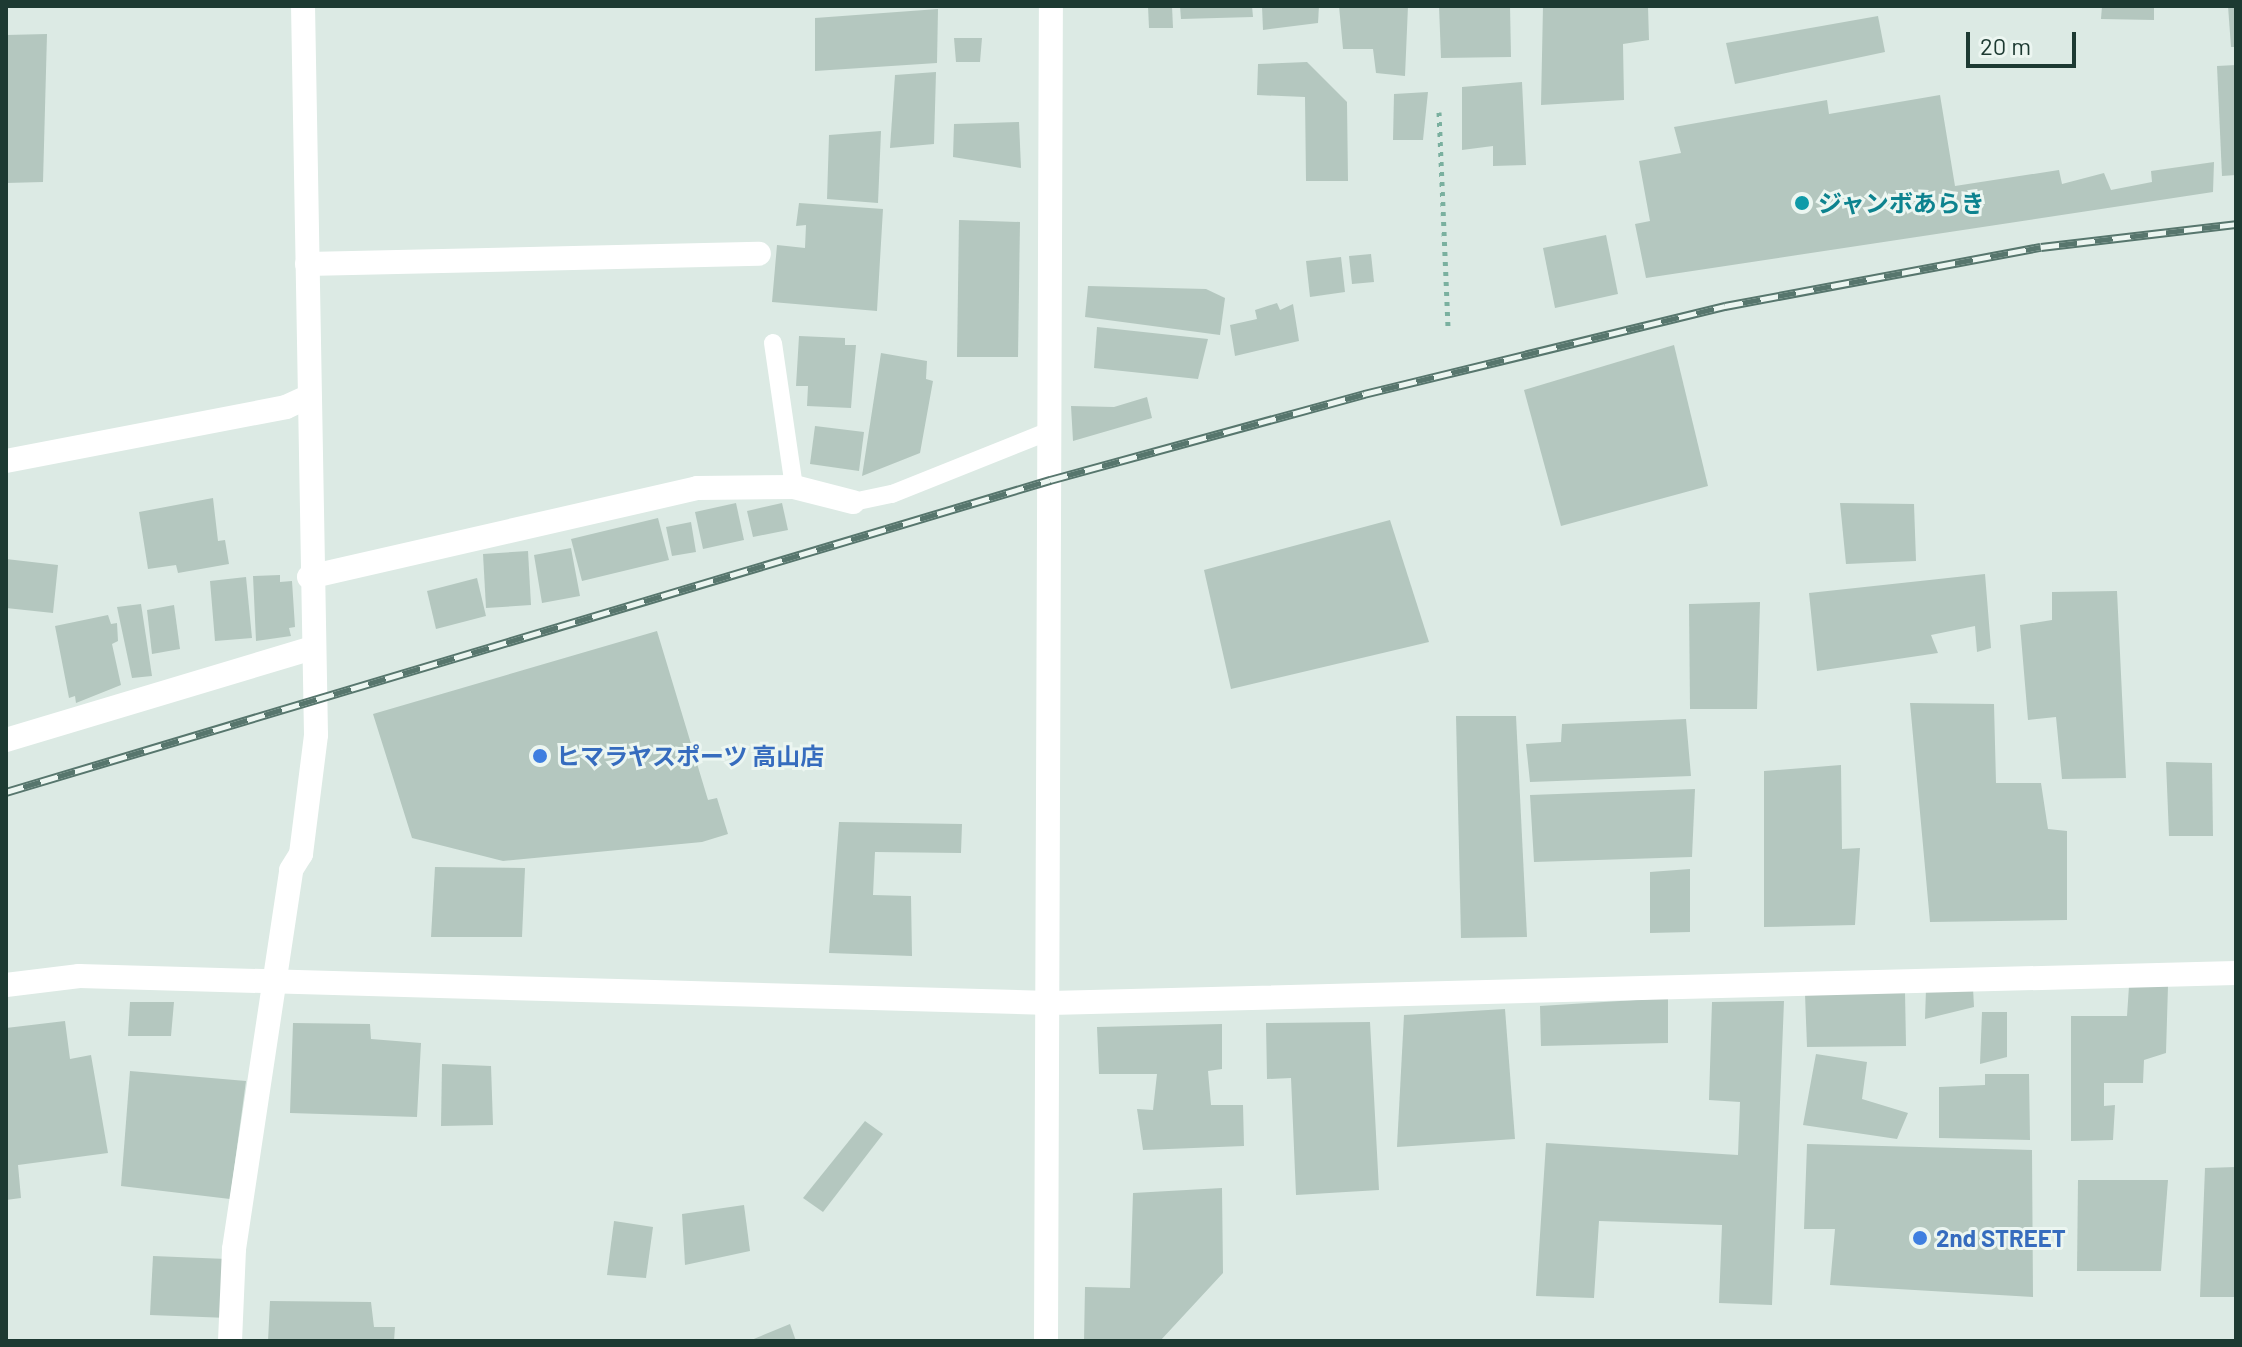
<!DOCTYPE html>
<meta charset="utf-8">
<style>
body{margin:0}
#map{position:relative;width:2242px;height:1347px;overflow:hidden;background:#dceae4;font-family:Barlow,"Noto Sans JP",sans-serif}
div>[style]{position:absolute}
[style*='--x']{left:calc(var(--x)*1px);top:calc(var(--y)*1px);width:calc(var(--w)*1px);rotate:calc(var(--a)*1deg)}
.building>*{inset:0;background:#b4c7bf}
.path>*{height:5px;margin-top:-2.5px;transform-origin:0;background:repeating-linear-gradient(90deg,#7ab09f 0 4px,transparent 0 10px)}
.lane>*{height:18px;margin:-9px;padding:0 9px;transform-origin:9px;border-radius:9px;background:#fff}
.street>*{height:24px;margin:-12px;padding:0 12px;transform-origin:12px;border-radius:12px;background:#fff}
.secondary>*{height:24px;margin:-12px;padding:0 12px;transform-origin:12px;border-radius:12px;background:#fff}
.rail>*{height:9px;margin-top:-4.5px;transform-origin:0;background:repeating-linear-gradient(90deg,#ecf6f1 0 18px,#57766d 0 36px);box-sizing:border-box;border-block:2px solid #57766d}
.dots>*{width:22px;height:22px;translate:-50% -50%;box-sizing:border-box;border:4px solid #ecf6f1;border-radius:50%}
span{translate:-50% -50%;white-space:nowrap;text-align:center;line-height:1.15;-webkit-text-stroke:6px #ecf6f1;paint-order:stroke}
.culture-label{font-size:24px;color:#0d838f;font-weight:700}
.left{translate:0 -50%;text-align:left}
.shop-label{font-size:24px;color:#366cbe;font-weight:700}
.frame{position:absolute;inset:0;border:8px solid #1d3a32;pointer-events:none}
.scale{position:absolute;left:1966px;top:32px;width:110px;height:36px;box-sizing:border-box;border:4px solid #1d3a32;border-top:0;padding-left:10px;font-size:24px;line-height:28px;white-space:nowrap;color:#1d3a32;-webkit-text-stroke:6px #ecf6f1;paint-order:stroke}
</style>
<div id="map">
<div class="building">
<div style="clip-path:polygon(1148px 6px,1172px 6px,1173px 28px,1149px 28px)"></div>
<div style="clip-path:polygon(1180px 6px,1252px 6px,1253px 17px,1181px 19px)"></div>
<div style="clip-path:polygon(1262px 6px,1319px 6px,1318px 23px,1263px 30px)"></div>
<div style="clip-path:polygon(1339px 6px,1408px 6px,1405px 76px,1376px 73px,1373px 49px,1343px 49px)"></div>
<div style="clip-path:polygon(1439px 6px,1510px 6px,1511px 57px,1441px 58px)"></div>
<div style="clip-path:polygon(1543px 6px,1648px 6px,1649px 40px,1623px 44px,1624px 100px,1541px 105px)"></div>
<div style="clip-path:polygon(2102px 6px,2154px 6px,2154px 20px,2101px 19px)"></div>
<div style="clip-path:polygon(2228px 6px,2236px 6px,2236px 47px,2231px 47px)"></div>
<div style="clip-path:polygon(938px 9px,937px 63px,815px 71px,815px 18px)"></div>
<div style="clip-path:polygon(1878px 16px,1885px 52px,1735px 84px,1726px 43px)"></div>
<div style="clip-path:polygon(47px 34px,43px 182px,6px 183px,6px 35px)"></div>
<div style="clip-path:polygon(954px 38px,982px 38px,980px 62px,956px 62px)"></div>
<div style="clip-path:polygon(1307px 62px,1347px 102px,1348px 181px,1306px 181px,1305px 97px,1257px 95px,1258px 64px)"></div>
<div style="clip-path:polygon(2236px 65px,2236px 175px,2222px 176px,2217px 66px)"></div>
<div style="clip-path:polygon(936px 72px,934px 144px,890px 148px,895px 75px)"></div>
<div style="clip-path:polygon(1522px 82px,1526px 165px,1493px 166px,1493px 146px,1462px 150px,1462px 87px)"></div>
<div style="clip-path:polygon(1428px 92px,1423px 140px,1393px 140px,1394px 94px)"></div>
<div style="clip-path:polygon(1940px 95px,1955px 186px,2059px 170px,2062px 184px,2104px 173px,2111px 190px,2152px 182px,2151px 171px,2214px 162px,2213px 192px,1646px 278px,1635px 224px,1650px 221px,1639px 161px,1681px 153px,1674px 127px,1827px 100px,1829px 114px)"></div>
<div style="clip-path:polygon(1019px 122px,1021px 168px,953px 157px,954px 124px)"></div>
<div style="clip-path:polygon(881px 131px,878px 203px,827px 199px,829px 135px)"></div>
<div style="clip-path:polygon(799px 203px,883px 209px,877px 311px,772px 302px,777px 245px,805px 248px,806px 225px,796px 226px)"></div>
<div style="clip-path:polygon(959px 220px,1020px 222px,1018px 357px,957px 357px)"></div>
<div style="clip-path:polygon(1606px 235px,1618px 294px,1555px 308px,1543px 248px)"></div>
<div style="clip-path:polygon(1371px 254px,1374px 282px,1352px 284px,1349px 256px)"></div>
<div style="clip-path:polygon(1341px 257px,1345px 292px,1310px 297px,1306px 261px)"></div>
<div style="clip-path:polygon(1088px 286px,1206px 289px,1225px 298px,1220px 335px,1085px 317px)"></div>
<div style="clip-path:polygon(1277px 303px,1280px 310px,1293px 304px,1299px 341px,1235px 356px,1230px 325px,1257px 319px,1255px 310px)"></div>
<div style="clip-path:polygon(1097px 327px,1208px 339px,1198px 379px,1094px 368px)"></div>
<div style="clip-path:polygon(799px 336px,845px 338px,845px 345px,856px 345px,851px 408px,807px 406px,808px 386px,796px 386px)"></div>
<div style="clip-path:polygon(1674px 345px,1708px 486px,1561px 526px,1524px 390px)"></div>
<div style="clip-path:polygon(881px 353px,927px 361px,926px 379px,933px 381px,920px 453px,862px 476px)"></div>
<div style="clip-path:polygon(1147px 397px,1152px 418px,1073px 441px,1071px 406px,1114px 407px)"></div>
<div style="clip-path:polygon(815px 426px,864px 432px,859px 471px,810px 464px)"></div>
<div style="clip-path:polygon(213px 498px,218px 541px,225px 540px,229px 564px,178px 573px,176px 565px,148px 569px,139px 512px)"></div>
<div style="clip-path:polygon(736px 503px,744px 540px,703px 549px,695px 512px)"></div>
<div style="clip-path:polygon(782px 503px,788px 530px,753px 537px,747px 511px)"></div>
<div style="clip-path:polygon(1840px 503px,1914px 504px,1916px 561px,1846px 564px)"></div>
<div style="clip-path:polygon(658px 518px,669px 560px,582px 581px,571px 539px)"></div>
<div style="clip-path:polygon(1390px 520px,1429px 642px,1231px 689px,1204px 570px)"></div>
<div style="clip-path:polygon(691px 522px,696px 552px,672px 556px,666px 527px)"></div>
<div style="clip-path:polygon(571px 548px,580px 596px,542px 603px,534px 555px)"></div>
<div style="clip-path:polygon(528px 551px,531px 605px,486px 608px,483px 554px)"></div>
<div style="clip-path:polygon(6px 559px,58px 565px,53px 613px,6px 608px)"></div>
<div style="clip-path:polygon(1985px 574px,1991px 648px,1977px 652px,1975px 626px,1931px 635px,1938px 653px,1817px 671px,1809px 593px)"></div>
<div style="clip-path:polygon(280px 575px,280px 582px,292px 581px,295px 627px,289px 628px,291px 636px,256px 641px,253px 576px)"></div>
<div style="clip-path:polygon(246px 577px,252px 638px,215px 641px,210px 581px)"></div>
<div style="clip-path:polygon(477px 578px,486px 616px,436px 629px,427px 591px)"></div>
<div style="clip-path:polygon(2117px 591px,2126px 778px,2062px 779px,2056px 717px,2028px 720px,2020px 625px,2052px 620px,2052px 592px)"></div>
<div style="clip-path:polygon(1760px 602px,1757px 709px,1690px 709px,1689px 604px)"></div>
<div style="clip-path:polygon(141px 604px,152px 676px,132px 678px,117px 607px)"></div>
<div style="clip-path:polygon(174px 605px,180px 649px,152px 654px,147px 610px)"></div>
<div style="clip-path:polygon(108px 615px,111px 624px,117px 623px,118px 641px,112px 644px,121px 685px,76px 703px,75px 696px,69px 698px,55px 626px)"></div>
<div style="clip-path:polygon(657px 631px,708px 800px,717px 798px,728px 834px,702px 842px,503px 861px,412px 838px,373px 714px)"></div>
<div style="clip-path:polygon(1910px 703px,1994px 704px,1996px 783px,2041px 783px,2048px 829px,2067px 831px,2067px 920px,1930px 922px)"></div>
<div style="clip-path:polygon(1456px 716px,1516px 716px,1527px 937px,1461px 938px)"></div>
<div style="clip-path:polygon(1686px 719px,1691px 776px,1530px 782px,1526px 744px,1561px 742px,1562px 724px)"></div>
<div style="clip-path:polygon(2166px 762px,2212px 763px,2213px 836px,2169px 836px)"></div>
<div style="clip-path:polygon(1841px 765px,1842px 849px,1860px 848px,1855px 925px,1764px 927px,1764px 771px)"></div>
<div style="clip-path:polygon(1695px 789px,1692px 857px,1534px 862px,1530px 795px)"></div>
<div style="clip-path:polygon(839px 822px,962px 824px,961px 853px,875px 852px,873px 895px,911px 896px,912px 956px,829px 953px)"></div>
<div style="clip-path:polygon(435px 867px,525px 868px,522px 937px,431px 937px)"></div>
<div style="clip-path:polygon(1690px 869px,1690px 932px,1650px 933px,1650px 872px)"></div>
<div style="clip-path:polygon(2129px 986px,2168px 986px,2166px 1053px,2144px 1060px,2143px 1083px,2104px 1083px,2104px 1106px,2115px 1105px,2113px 1140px,2071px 1141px,2071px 1016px,2127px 1016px)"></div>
<div style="clip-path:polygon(1973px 988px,1974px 1007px,1925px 1019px,1926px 989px)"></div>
<div style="clip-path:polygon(1905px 991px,1906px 1046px,1807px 1047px,1805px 994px)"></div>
<div style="clip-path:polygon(1668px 998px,1668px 1043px,1541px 1046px,1540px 1006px)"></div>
<div style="clip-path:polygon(1784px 1001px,1772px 1305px,1719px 1303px,1722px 1225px,1599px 1221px,1594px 1298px,1536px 1296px,1546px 1143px,1738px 1155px,1740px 1102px,1709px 1100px,1712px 1002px)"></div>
<div style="clip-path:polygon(130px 1002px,174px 1002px,171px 1036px,128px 1036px)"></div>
<div style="clip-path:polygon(1505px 1009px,1515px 1139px,1397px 1147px,1404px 1015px)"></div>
<div style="clip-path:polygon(1982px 1012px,2007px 1012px,2007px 1057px,1980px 1064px)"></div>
<div style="clip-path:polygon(65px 1021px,70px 1059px,91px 1055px,108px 1153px,18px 1165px,21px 1198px,6px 1200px,6px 1028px)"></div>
<div style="clip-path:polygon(1370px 1022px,1379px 1190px,1296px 1195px,1291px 1078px,1267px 1079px,1266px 1023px)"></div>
<div style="clip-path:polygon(293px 1023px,370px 1024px,371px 1039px,421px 1043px,417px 1117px,290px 1113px)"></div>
<div style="clip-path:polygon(1222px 1024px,1222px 1069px,1208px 1071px,1211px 1105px,1243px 1105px,1244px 1146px,1143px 1150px,1137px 1109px,1153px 1110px,1157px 1074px,1099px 1074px,1097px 1027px)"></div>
<div style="clip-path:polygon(1816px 1054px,1867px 1062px,1862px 1099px,1908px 1113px,1897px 1139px,1803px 1125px)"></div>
<div style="clip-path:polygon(442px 1064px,491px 1066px,493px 1125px,441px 1126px)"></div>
<div style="clip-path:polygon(130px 1071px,246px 1081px,230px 1199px,121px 1186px)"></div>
<div style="clip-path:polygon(1985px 1074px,2029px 1074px,2030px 1140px,1939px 1138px,1939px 1087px,1985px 1085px)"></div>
<div style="clip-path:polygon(865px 1121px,883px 1134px,823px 1212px,803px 1198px)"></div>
<div style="clip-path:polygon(1807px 1144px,2032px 1150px,2033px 1297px,1830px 1285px,1835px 1229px,1804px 1229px)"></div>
<div style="clip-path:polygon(2236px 1167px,2236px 1297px,2200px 1297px,2205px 1168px)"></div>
<div style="clip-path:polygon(2078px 1180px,2168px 1180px,2161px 1271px,2077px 1271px)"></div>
<div style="clip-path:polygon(1222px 1188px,1223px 1273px,1160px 1341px,1084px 1341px,1085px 1287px,1130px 1288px,1133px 1193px)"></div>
<div style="clip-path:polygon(744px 1205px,750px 1251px,685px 1265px,682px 1214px)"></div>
<div style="clip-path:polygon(614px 1221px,653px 1227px,646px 1278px,607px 1275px)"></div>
<div style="clip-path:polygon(153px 1256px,227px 1259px,229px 1318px,150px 1315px)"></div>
<div style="clip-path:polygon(270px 1301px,371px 1302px,374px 1327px,395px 1327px,394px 1341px,268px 1341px)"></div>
<div style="clip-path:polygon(790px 1324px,796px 1341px,749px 1341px)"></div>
</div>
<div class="path">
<div style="--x:1439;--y:112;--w:217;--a:87.6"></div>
</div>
<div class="lane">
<div style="--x:773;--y:343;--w:146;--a:81.7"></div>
<div style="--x:853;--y:502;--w:40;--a:-12"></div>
<div style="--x:892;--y:494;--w:172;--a:-21.8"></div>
</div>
<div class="street">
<div style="--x:307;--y:264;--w:452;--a:-1.3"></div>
<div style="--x:6;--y:461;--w:285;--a:-10.9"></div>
<div style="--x:286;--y:407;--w:23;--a:-25"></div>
<div style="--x:309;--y:577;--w:398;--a:-12.9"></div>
<div style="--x:697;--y:488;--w:97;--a:-0.6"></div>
<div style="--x:794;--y:487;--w:61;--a:14.3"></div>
<div style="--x:6;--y:740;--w:320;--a:-16.7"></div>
<div style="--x:6;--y:985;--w:74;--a:-7"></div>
<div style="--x:79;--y:976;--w:971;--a:1.59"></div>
<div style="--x:230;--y:1341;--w:92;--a:-87.5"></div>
<div style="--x:234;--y:1249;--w:383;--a:-81.4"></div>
<div style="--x:291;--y:870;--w:19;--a:-58"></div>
<div style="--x:301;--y:854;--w:120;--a:-82.8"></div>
<div style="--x:316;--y:735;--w:729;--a:-91.02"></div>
</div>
<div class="secondary">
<div style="--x:1050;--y:1003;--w:1186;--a:-1.45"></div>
<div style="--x:1046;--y:1341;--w:1335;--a:-89.79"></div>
</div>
<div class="rail">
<div style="--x:6;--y:792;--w:1090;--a:-16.64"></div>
<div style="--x:1050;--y:480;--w:326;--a:-15.3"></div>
<div style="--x:1364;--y:394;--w:372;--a:-13.7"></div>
<div style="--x:1725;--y:306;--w:321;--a:-10.6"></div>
<div style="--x:2041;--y:247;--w:196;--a:-6.7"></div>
</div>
<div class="dots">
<div style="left:1802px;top:203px;background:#0f9aa8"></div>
<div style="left:540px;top:756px;background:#3f7fe0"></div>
<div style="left:1920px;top:1238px;background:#3f7fe0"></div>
</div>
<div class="culture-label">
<span class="left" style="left:1818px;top:203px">ジャンボあらき</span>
</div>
<div class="shop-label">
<span class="left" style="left:556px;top:756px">ヒマラヤスポーツ 高山店</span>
<span class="left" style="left:1936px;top:1238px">2nd STREET</span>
</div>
<div class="frame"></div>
<div class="scale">20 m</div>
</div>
